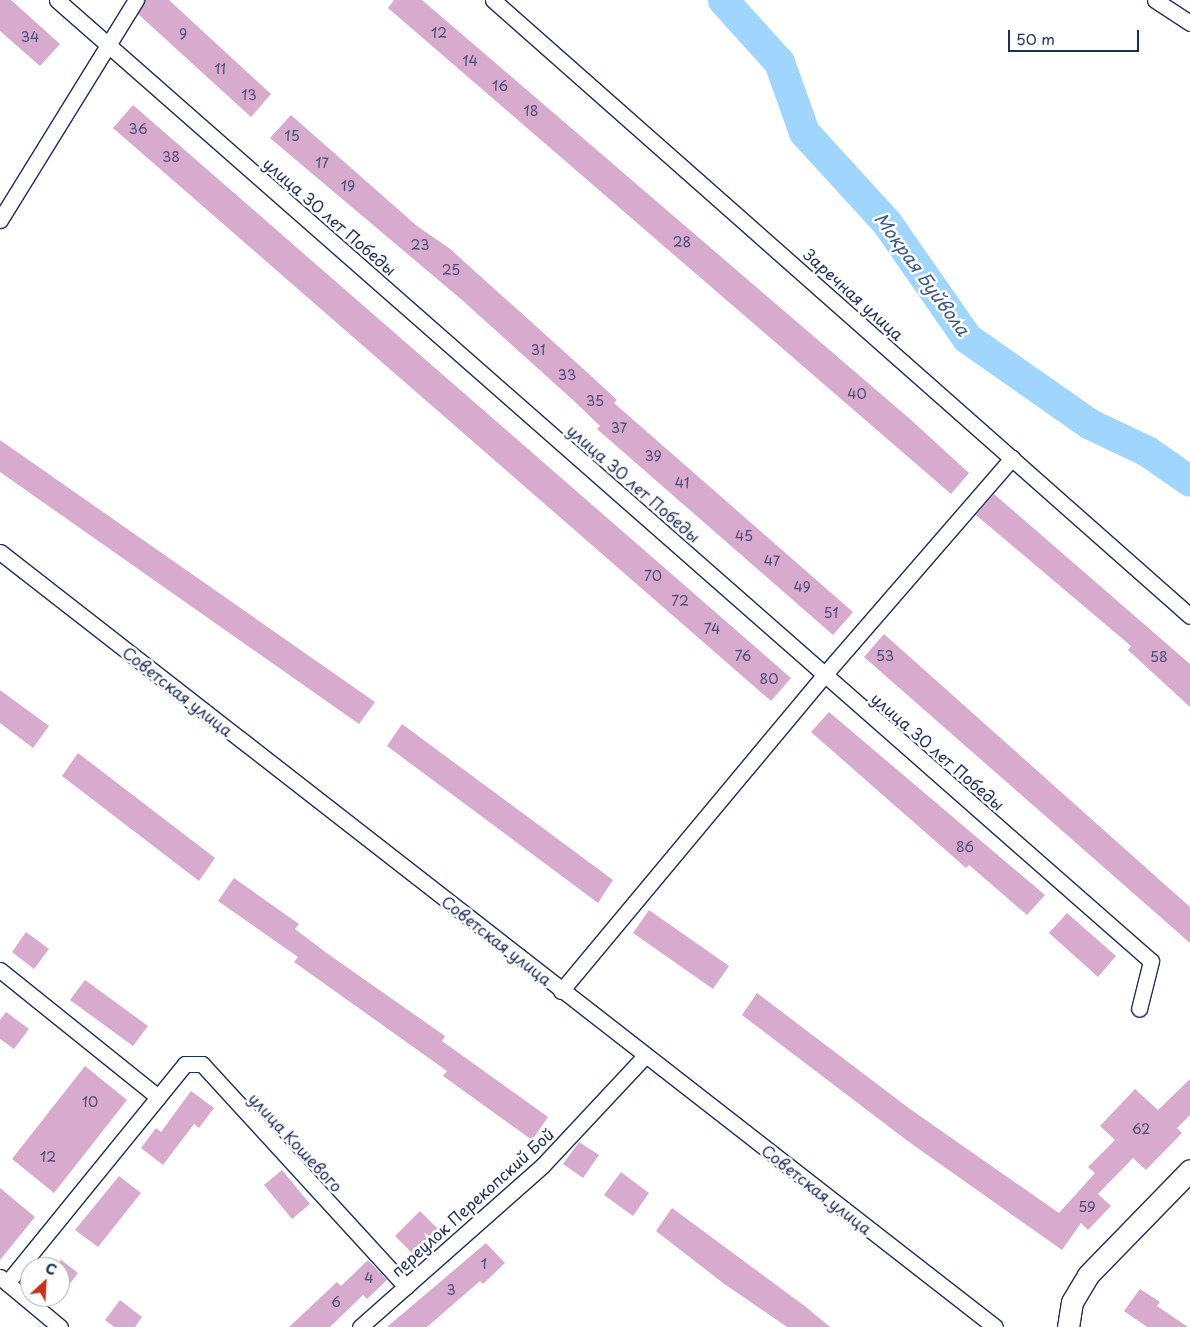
<!DOCTYPE html>
<meta charset="utf-8">
<style>
body{margin:0}
#map{position:relative;width:1190px;height:1327px;overflow:hidden;background:#fff;font-family:"Playpen Sans",sans-serif}
div>[style]{position:absolute}
[style*='--x']{left:calc(var(--x)*1px);top:calc(var(--y)*1px);width:calc(var(--w)*1px);rotate:calc(var(--a)*1deg)}
.river>*{height:31px;margin:-15.5px;padding:0 15.5px;transform-origin:15.5px;border-radius:15.5px;background:#a0d5fe}
.building>*{inset:0;background:#d8aacd}
.roads{filter:drop-shadow(1px 0 #1b2f5e) drop-shadow(-1px 0 #1b2f5e) drop-shadow(0 1px #1b2f5e) drop-shadow(0 -1px #1b2f5e)}
.minor>*{height:15px;margin:-7.5px;padding:0 7.5px;transform-origin:7.5px;border-radius:7.5px;background:#fff}
.secondary>*{height:21px;margin:-10.5px;padding:0 10.5px;transform-origin:10.5px;border-radius:10.5px;background:#fff}
span{translate:-50% -50%;white-space:nowrap;text-align:center;line-height:1.15;-webkit-text-stroke:5px #fff;paint-order:stroke}
.number-label{font-size:14px;color:#4a4e7a}
.number-label span{-webkit-text-stroke-width:0}
.street-label{font-size:16px;color:#1b2f5e}
.water-label{font-size:18px;color:#3c5886;font-style:italic}
.north{position:absolute;left:20px;top:1257px;width:50px;height:50px;box-sizing:border-box;background:#fff;border:1px solid #a4acbf;border-radius:50%;rotate:25deg;font-size:14px;font-weight:700;line-height:20px;text-align:center;color:#1b2f5e}
.north::after{content:'';display:block;margin:auto;width:18px;height:22px;background:#c8321e;clip-path:polygon(50% 0,100% 100%,50% 72%,0 100%)}
.scale{position:absolute;left:1008px;top:30px;width:131px;height:22px;box-sizing:border-box;border:2px solid #1b2f5e;border-top:0;padding-left:6px;font-size:15px;line-height:18px;white-space:nowrap;color:#1b2f5e;-webkit-text-stroke:4px #fff;paint-order:stroke}
</style>
<div id="map">
<div class="river">
<div style="--x:723;--y:0;--w:84;--a:47.9"></div>
<div style="--x:779;--y:62;--w:74;--a:70.3"></div>
<div style="--x:804;--y:132;--w:123;--a:47.6"></div>
<div style="--x:887;--y:223;--w:140;--a:55.2"></div>
<div style="--x:967;--y:338;--w:150;--a:35"></div>
<div style="--x:1090;--y:424;--w:63;--a:25.3"></div>
<div style="--x:1147;--y:451;--w:52;--a:34.9"></div>
</div>
<div class="building">
<div style="clip-path:polygon(0 0,11px 0,60px 44px,40px 66px,0 31px)"></div>
<div style="clip-path:polygon(145px 0,169px 0,271px 94px,251px 117px,138px 14px)"></div>
<div style="clip-path:polygon(394px 0,422px 0,910px 419px,969px 473px,951px 494px,388px 8px)"></div>
<div style="clip-path:polygon(133px 105px,791px 678px,771px 701px,113px 128px)"></div>
<div style="clip-path:polygon(291px 115px,417px 226px,449px 248px,589px 374px,617px 400px,614px 403px,853px 612px,833px 635px,597px 429px,600px 426px,574px 401px,462px 300px,270px 138px)"></div>
<div style="clip-path:polygon(0 440px,375px 702px,359px 724px,0 472px)"></div>
<div style="clip-path:polygon(994px 494px,1190px 664px,1190px 707px,1128px 650px,1131px 646px,976px 515px)"></div>
<div style="clip-path:polygon(884px 634px,1190px 907px,1190px 943px,864px 657px)"></div>
<div style="clip-path:polygon(0 690px,49px 726px,33px 748px,0 723px)"></div>
<div style="clip-path:polygon(829px 712px,1045px 895px,1027px 915px,969px 865px,966px 868px,811px 732px)"></div>
<div style="clip-path:polygon(402px 724px,613px 880px,598px 903px,387px 746px)"></div>
<div style="clip-path:polygon(78px 753px,215px 858px,199px 881px,62px 776px)"></div>
<div style="clip-path:polygon(234px 878px,299px 924px,295px 929px,328px 954px,445px 1036px,442px 1041px,548px 1117px,532px 1140px,443px 1076px,447px 1071px,294px 962px,298px 957px,218px 901px)"></div>
<div style="clip-path:polygon(649px 910px,729px 966px,713px 989px,633px 933px)"></div>
<div style="clip-path:polygon(1067px 913px,1116px 956px,1098px 977px,1049px 933px)"></div>
<div style="clip-path:polygon(26px 932px,49px 949px,34px 969px,12px 952px)"></div>
<div style="clip-path:polygon(85px 980px,148px 1026px,133px 1046px,70px 1000px)"></div>
<div style="clip-path:polygon(757px 993px,910px 1109px,1059px 1213px,1095px 1173px,1088px 1167px,1115px 1140px,1100px 1126px,1135px 1089px,1158px 1110px,1190px 1079px,1190px 1115px,1177px 1128px,1182px 1133px,1146px 1170px,1133px 1158px,1098px 1194px,1111px 1206px,1088px 1230px,1081px 1223px,1062px 1250px,909px 1142px,742px 1015px)"></div>
<div style="clip-path:polygon(6px 1012px,29px 1029px,14px 1049px,0 1039px,0 1020px)"></div>
<div style="clip-path:polygon(85px 1066px,127px 1100px,54px 1193px,12px 1159px)"></div>
<div style="clip-path:polygon(191px 1091px,214px 1108px,199px 1128px,194px 1124px,163px 1165px,141px 1148px,156px 1128px,161px 1132px)"></div>
<div style="clip-path:polygon(579px 1142px,599px 1155px,583px 1178px,563px 1164px)"></div>
<div style="clip-path:polygon(282px 1170px,310px 1204px,292px 1219px,264px 1185px)"></div>
<div style="clip-path:polygon(621px 1172px,649px 1193px,633px 1216px,604px 1195px)"></div>
<div style="clip-path:polygon(119px 1176px,141px 1193px,98px 1247px,75px 1230px)"></div>
<div style="clip-path:polygon(0 1188px,35px 1217px,0 1260px)"></div>
<div style="clip-path:polygon(672px 1208px,806px 1307px,830px 1327px,787px 1327px,723px 1283px,656px 1231px)"></div>
<div style="clip-path:polygon(420px 1211px,440px 1231px,415px 1256px,395px 1236px)"></div>
<div style="clip-path:polygon(486px 1243px,505px 1263px,483px 1284px,480px 1281px,427px 1327px,387px 1327px)"></div>
<div style="clip-path:polygon(60px 1259px,78px 1273px,60px 1297px)"></div>
<div style="clip-path:polygon(368px 1260px,387px 1280px,367px 1299px,363px 1295px,330px 1327px,289px 1327px,337px 1282px,341px 1286px)"></div>
<div style="clip-path:polygon(1140px 1289px,1160px 1302px,1157px 1306px,1188px 1327px,1147px 1327px,1124px 1311px)"></div>
<div style="clip-path:polygon(120px 1300px,142px 1317px,135px 1327px,114px 1327px,105px 1320px)"></div>
</div>
<div class="roads">
<div class="minor">
<div style="--x:57;--y:0;--w:1456;--a:41.3"></div>
<div style="--x:1151;--y:961;--w:49;--a:104"></div>
<div style="--x:493;--y:0;--w:930;--a:41.47"></div>
<div style="--x:1155;--y:0;--w:42;--a:33.3"></div>
<div style="--x:0;--y:220;--w:259;--a:-58.3"></div>
<div style="--x:0;--y:552;--w:1261;--a:37.91"></div>
<div style="--x:0;--y:970;--w:203;--a:38.8"></div>
<div style="--x:561;--y:991;--w:413;--a:-50.2"></div>
<div style="--x:825;--y:674;--w:286;--a:-49.1"></div>
<div style="--x:0;--y:1277;--w:78;--a:39.8"></div>
<div style="--x:7;--y:1283;--w:282;--a:-50.9"></div>
<div style="--x:185;--y:1064;--w:17;--a:0"></div>
<div style="--x:202;--y:1064;--w:302;--a:47.5"></div>
<div style="--x:360;--y:1327;--w:244;--a:-41.5"></div>
<div style="--x:543;--y:1165;--w:149;--a:-46.9"></div>
</div>
<div class="secondary">
<div style="--x:1068;--y:1327;--w:25;--a:-81"></div>
<div style="--x:1072;--y:1302;--w:31;--a:-59"></div>
<div style="--x:1088;--y:1275;--w:146;--a:-45.8"></div>
</div>
</div>
<div class="number-label">
<span style="left:439px;top:33px">12</span>
<span style="left:183px;top:34px">9</span>
<span style="left:30px;top:37px">34</span>
<span style="left:470px;top:61px">14</span>
<span style="left:220px;top:69px">11</span>
<span style="left:500px;top:86px">16</span>
<span style="left:249px;top:95px">13</span>
<span style="left:531px;top:111px">18</span>
<span style="left:138px;top:129px">36</span>
<span style="left:292px;top:136px">15</span>
<span style="left:171px;top:157px">38</span>
<span style="left:322px;top:163px">17</span>
<span style="left:348px;top:186px">19</span>
<span style="left:682px;top:242px">28</span>
<span style="left:420px;top:245px">23</span>
<span style="left:451px;top:270px">25</span>
<span style="left:538px;top:350px">31</span>
<span style="left:567px;top:375px">33</span>
<span style="left:857px;top:394px">40</span>
<span style="left:595px;top:401px">35</span>
<span style="left:619px;top:428px">37</span>
<span style="left:653px;top:456px">39</span>
<span style="left:682px;top:483px">41</span>
<span style="left:744px;top:536px">45</span>
<span style="left:772px;top:561px">47</span>
<span style="left:653px;top:576px">70</span>
<span style="left:802px;top:587px">49</span>
<span style="left:680px;top:601px">72</span>
<span style="left:831px;top:613px">51</span>
<span style="left:712px;top:629px">74</span>
<span style="left:743px;top:656px">76</span>
<span style="left:885px;top:656px">53</span>
<span style="left:1159px;top:657px">58</span>
<span style="left:769px;top:679px">80</span>
<span style="left:965px;top:847px">86</span>
<span style="left:90px;top:1102px">10</span>
<span style="left:1141px;top:1129px">62</span>
<span style="left:48px;top:1157px">12</span>
<span style="left:1087px;top:1207px">59</span>
<span style="left:484px;top:1264px">1</span>
<span style="left:369px;top:1278px">4</span>
<span style="left:451px;top:1290px">3</span>
<span style="left:336px;top:1302px">6</span>
</div>
<div class="street-label">
<span style="left:330px;top:216px;rotate:41deg">улица 30 лет Победы</span>
<span style="left:854px;top:294px;rotate:42deg">Заречная улица</span>
<span style="left:634px;top:483px;rotate:41deg">улица 30 лет Победы</span>
<span style="left:178px;top:691px;rotate:38deg">Советская улица</span>
<span style="left:938px;top:751px;rotate:41deg">улица 30 лет Победы</span>
<span style="left:497px;top:940px;rotate:38deg">Советская улица</span>
<span style="left:296px;top:1142px;rotate:47deg">улица Кошевого</span>
<span style="left:817px;top:1189px;rotate:38deg">Советская улица</span>
<span style="left:472px;top:1202px;rotate:-42deg">переулок Перекопский Бой</span>
</div>
<div class="water-label">
<span style="left:922px;top:274px;rotate:54deg">Мокрая Буйвола</span>
</div>
<div class="north">С</div>
<div class="scale">50 m</div>
</div>
